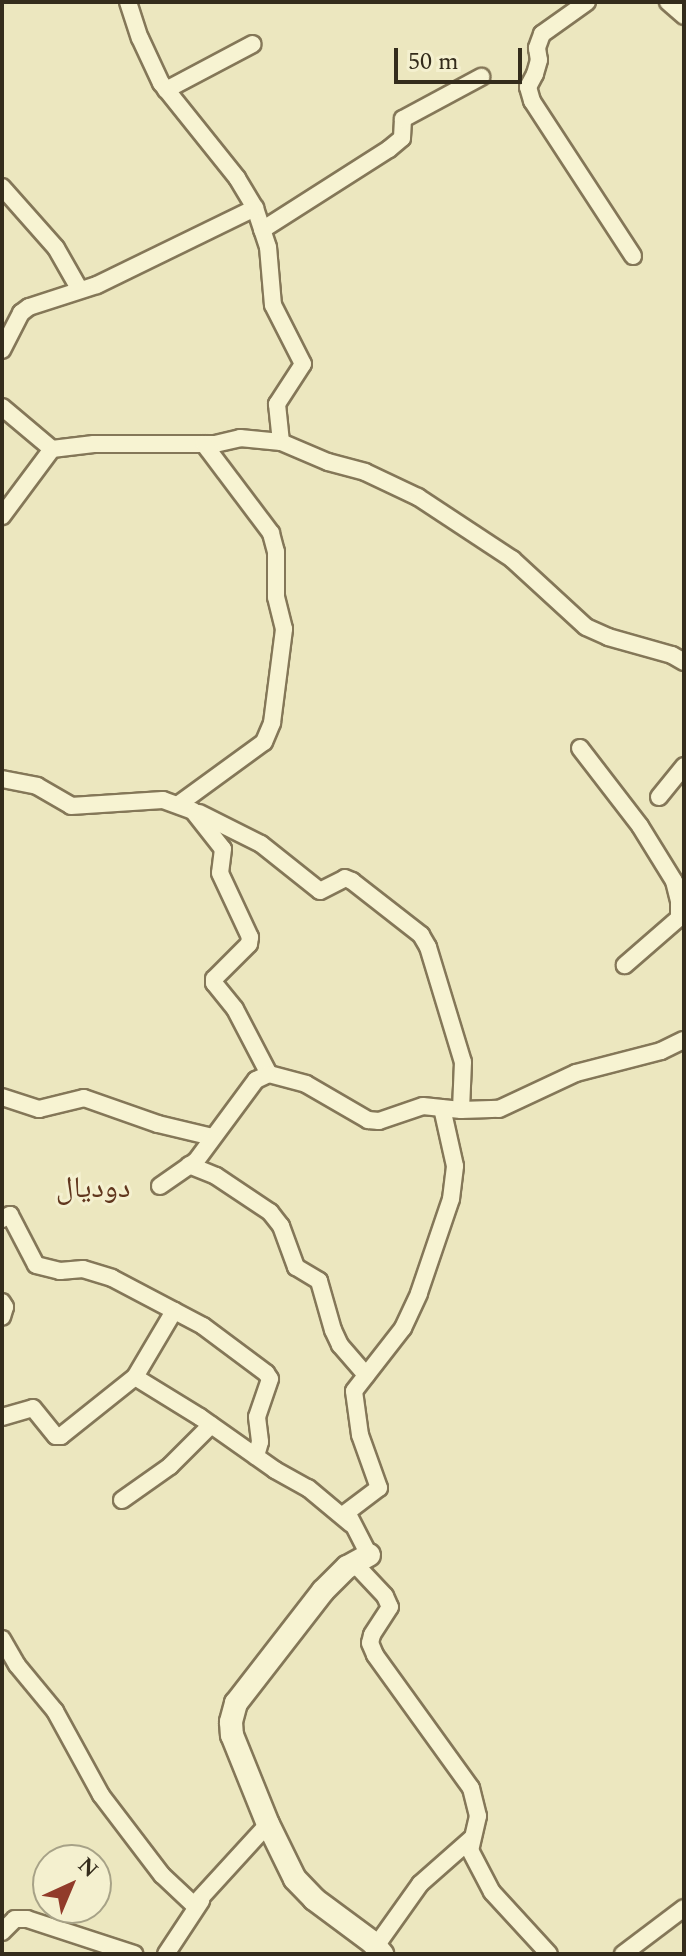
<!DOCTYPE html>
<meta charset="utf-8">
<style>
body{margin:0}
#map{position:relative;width:686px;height:1956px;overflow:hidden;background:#ece7bf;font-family:Spectral,"Noto Naskh Arabic",serif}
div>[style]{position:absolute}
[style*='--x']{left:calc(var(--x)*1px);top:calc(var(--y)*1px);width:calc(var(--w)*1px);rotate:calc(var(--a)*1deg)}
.roads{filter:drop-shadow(2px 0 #847758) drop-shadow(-2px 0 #847758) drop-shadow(0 2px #847758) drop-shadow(0 -2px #847758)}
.minor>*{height:16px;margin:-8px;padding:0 8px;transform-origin:8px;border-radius:8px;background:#f7f3d2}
.tertiary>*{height:22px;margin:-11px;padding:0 11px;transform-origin:11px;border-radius:11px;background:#f7f3d2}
span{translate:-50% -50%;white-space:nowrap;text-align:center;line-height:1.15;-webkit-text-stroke:6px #f4f0cf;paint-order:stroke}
.quarter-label{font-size:30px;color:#60361d}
.frame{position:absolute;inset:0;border:4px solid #342c1c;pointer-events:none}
.north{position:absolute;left:32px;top:1844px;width:80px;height:80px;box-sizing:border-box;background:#f4f0cf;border:2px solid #a7a287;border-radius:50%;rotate:44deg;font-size:22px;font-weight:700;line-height:32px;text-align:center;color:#342c1c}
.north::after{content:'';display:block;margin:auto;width:28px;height:36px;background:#913b2a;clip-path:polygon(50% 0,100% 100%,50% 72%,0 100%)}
.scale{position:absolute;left:394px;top:48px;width:128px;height:36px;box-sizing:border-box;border:4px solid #342c1c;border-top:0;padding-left:10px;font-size:24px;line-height:28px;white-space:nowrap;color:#342c1c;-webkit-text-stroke:6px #f4f0cf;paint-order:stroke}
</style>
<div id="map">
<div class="roads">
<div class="minor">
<div style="--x:128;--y:2;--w:38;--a:72"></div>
<div style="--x:140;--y:38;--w:50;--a:65"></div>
<div style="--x:161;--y:83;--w:122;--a:51.3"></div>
<div style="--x:237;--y:178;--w:35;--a:59"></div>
<div style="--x:255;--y:208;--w:41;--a:71.6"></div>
<div style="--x:268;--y:247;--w:58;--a:85.1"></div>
<div style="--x:273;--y:305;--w:66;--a:63"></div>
<div style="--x:303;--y:364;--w:48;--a:123"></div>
<div style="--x:277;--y:404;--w:38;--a:84"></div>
<div style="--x:587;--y:2;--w:55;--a:144.6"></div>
<div style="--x:542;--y:34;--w:15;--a:110"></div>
<div style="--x:537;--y:48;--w:12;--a:81"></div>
<div style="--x:539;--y:60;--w:15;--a:106"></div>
<div style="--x:535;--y:74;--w:15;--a:118"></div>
<div style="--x:528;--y:87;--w:15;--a:74"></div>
<div style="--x:532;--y:101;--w:185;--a:56.9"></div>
<div style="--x:668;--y:2;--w:21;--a:41"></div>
<div style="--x:166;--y:90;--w:98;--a:-27.9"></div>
<div style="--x:2;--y:187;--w:81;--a:48.5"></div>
<div style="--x:56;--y:248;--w:48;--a:60.3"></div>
<div style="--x:262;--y:230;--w:151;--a:-32.5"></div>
<div style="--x:389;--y:149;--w:17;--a:-40"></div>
<div style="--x:402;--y:138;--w:19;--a:-87"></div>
<div style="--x:403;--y:119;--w:89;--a:-28.3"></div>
<div style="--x:2;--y:350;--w:42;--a:-62.8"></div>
<div style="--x:21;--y:313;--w:10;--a:-37"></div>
<div style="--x:29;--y:307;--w:71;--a:-17.9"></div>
<div style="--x:97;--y:285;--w:176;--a:-26"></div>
<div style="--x:2;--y:407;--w:65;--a:40"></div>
<div style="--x:52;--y:449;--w:84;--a:126.7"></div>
<div style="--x:52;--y:449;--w:42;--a:-6.8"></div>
<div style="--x:94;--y:444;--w:121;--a:0"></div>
<div style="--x:215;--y:444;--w:26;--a:-13"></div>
<div style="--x:240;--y:438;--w:41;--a:5.6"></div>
<div style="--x:281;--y:442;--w:51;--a:23.1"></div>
<div style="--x:328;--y:462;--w:38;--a:15"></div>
<div style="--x:365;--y:472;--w:59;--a:25.3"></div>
<div style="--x:418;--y:497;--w:113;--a:33.4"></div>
<div style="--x:512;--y:559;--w:100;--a:42.6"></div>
<div style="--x:586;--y:627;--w:24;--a:24"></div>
<div style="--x:608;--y:637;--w:66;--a:15.7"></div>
<div style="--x:672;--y:655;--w:14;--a:30"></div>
<div style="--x:580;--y:748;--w:98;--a:52.4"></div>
<div style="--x:640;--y:826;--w:65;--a:58.3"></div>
<div style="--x:674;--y:881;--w:21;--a:76"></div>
<div style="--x:679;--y:901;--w:17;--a:90"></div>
<div style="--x:679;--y:918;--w:72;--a:139"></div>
<div style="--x:2;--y:779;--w:36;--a:11"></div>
<div style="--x:37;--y:786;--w:39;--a:30"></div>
<div style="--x:71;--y:806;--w:92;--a:-3.7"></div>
<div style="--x:163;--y:800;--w:32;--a:20"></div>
<div style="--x:193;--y:811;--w:48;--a:51.7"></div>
<div style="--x:223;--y:849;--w:24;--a:97"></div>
<div style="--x:220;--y:873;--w:71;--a:64.9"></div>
<div style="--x:250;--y:937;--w:7;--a:98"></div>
<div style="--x:249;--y:944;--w:49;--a:135"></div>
<div style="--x:214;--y:979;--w:4;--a:90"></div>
<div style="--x:214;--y:983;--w:33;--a:51"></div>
<div style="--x:235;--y:1009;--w:73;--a:62.4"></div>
<div style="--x:659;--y:797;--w:40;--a:-51"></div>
<div style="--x:179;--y:804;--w:105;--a:-36.1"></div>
<div style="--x:264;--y:742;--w:21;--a:-67"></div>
<div style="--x:272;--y:723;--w:95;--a:-82.7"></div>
<div style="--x:284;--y:629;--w:33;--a:-104"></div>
<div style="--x:276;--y:597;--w:45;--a:-90"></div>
<div style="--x:276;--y:552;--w:20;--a:-105"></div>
<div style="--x:271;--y:533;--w:111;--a:-127"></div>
<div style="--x:199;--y:813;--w:69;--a:26.6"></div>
<div style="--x:261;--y:844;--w:75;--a:38.5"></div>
<div style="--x:320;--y:891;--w:28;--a:-27"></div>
<div style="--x:345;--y:878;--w:8;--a:23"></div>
<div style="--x:352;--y:881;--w:88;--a:38"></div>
<div style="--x:421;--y:935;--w:14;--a:60"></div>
<div style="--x:428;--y:947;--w:120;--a:73.1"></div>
<div style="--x:463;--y:1062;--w:48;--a:92.4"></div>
<div style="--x:2;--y:1097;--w:39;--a:18"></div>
<div style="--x:39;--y:1109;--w:46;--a:-13.7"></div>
<div style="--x:84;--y:1098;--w:78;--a:19.4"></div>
<div style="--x:158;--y:1124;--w:56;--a:13.5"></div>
<div style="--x:189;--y:1165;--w:29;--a:22"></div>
<div style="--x:216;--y:1176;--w:65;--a:33.7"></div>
<div style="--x:270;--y:1212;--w:18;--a:52"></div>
<div style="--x:281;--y:1226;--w:44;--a:69.9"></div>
<div style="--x:296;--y:1267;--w:27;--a:31"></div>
<div style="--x:319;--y:1281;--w:51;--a:74.1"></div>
<div style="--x:333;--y:1330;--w:17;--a:65"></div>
<div style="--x:340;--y:1345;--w:40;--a:49"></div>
<div style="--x:160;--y:1186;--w:44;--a:-34.8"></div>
<div style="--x:196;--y:1161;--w:101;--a:-53.5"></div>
<div style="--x:256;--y:1080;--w:14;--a:-25"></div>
<div style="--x:269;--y:1074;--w:38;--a:15"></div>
<div style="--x:306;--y:1084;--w:72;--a:30.1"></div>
<div style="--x:368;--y:1120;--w:11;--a:5"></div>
<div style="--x:379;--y:1121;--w:46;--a:-18.8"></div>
<div style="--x:423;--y:1106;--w:38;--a:6"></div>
<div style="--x:461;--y:1110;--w:38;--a:-2"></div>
<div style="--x:499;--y:1109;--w:85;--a:-25.1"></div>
<div style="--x:576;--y:1073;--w:88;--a:-14.5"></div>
<div style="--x:661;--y:1051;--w:25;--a:-26"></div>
<div style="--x:2;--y:1219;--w:9;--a:-27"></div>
<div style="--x:10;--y:1215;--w:56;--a:62.5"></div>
<div style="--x:36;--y:1265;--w:25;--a:14"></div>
<div style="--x:60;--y:1271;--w:23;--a:-5"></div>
<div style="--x:83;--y:1269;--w:30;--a:17"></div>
<div style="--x:112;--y:1278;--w:103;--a:27.8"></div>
<div style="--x:203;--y:1326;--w:79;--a:36.7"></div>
<div style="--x:266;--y:1373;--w:7;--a:56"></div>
<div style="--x:270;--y:1379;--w:40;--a:108.9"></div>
<div style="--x:257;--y:1417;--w:25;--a:83"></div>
<div style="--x:260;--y:1442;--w:15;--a:106"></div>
<div style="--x:2;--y:1302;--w:6;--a:59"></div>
<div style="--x:5;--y:1307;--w:10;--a:107"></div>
<div style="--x:135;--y:1377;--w:77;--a:-59.4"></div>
<div style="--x:2;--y:1417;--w:32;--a:-16"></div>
<div style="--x:33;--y:1408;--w:36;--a:51"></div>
<div style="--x:56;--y:1436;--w:5;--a:0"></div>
<div style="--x:61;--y:1436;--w:95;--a:-38.6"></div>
<div style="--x:135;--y:1377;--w:76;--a:31.6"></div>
<div style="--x:200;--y:1417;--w:92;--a:35.2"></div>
<div style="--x:275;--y:1470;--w:38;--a:29"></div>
<div style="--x:308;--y:1488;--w:56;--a:39.9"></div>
<div style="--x:122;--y:1500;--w:59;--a:-35.3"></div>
<div style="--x:170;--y:1466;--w:58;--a:-45"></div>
<div style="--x:369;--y:1555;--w:48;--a:-117.1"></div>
<div style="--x:347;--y:1512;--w:40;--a:-37"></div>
<div style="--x:379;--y:1488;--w:56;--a:-109.7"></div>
<div style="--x:360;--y:1435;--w:44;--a:-97.8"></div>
<div style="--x:354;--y:1391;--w:80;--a:-52.1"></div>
<div style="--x:403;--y:1328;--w:38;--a:-65"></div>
<div style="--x:419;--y:1293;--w:99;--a:-71.2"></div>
<div style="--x:451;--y:1199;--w:33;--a:-83"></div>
<div style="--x:455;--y:1166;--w:59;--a:-102.6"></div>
<div style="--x:354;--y:1563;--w:45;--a:46.8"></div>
<div style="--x:385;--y:1596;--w:12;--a:66"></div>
<div style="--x:390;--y:1607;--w:33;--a:123"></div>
<div style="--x:372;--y:1635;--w:8;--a:104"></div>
<div style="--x:370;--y:1643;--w:13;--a:67"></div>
<div style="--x:375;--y:1655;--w:164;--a:54.2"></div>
<div style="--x:471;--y:1788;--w:29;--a:76"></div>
<div style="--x:478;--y:1816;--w:35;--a:103"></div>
<div style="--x:470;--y:1850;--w:47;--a:62.4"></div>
<div style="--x:492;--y:1892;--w:84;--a:47.4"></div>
<div style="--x:2;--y:1639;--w:30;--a:60"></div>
<div style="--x:17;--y:1665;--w:60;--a:50.4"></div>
<div style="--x:55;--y:1711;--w:96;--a:61.3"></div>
<div style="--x:101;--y:1795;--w:101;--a:52.7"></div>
<div style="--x:162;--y:1875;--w:44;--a:43.2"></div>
<div style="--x:194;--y:1905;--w:110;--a:-47.6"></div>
<div style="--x:2;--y:1932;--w:18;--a:-45"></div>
<div style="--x:15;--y:1919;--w:12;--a:0"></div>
<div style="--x:27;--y:1919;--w:113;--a:18.1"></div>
<div style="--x:376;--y:1946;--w:76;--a:-54.6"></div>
<div style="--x:420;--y:1884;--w:68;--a:-41.4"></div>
<div style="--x:166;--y:1954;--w:64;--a:-56.6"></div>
<div style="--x:623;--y:1954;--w:76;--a:-37"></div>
</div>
<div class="tertiary">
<div style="--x:369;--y:1555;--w:25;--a:151"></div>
<div style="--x:347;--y:1567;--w:34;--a:135"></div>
<div style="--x:323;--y:1591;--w:142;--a:127.8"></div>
<div style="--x:236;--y:1703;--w:20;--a:105"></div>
<div style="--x:231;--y:1722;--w:13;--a:86"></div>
<div style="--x:232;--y:1735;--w:96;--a:68"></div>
<div style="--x:268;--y:1824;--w:61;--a:63.9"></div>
<div style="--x:295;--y:1879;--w:28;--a:46"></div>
<div style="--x:314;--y:1899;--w:72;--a:36.6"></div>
<div style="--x:372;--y:1942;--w:16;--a:50"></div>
</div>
</div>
<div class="quarter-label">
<span style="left:93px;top:1188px">دودیال</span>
</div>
<div class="frame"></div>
<div class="north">N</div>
<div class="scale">50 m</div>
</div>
